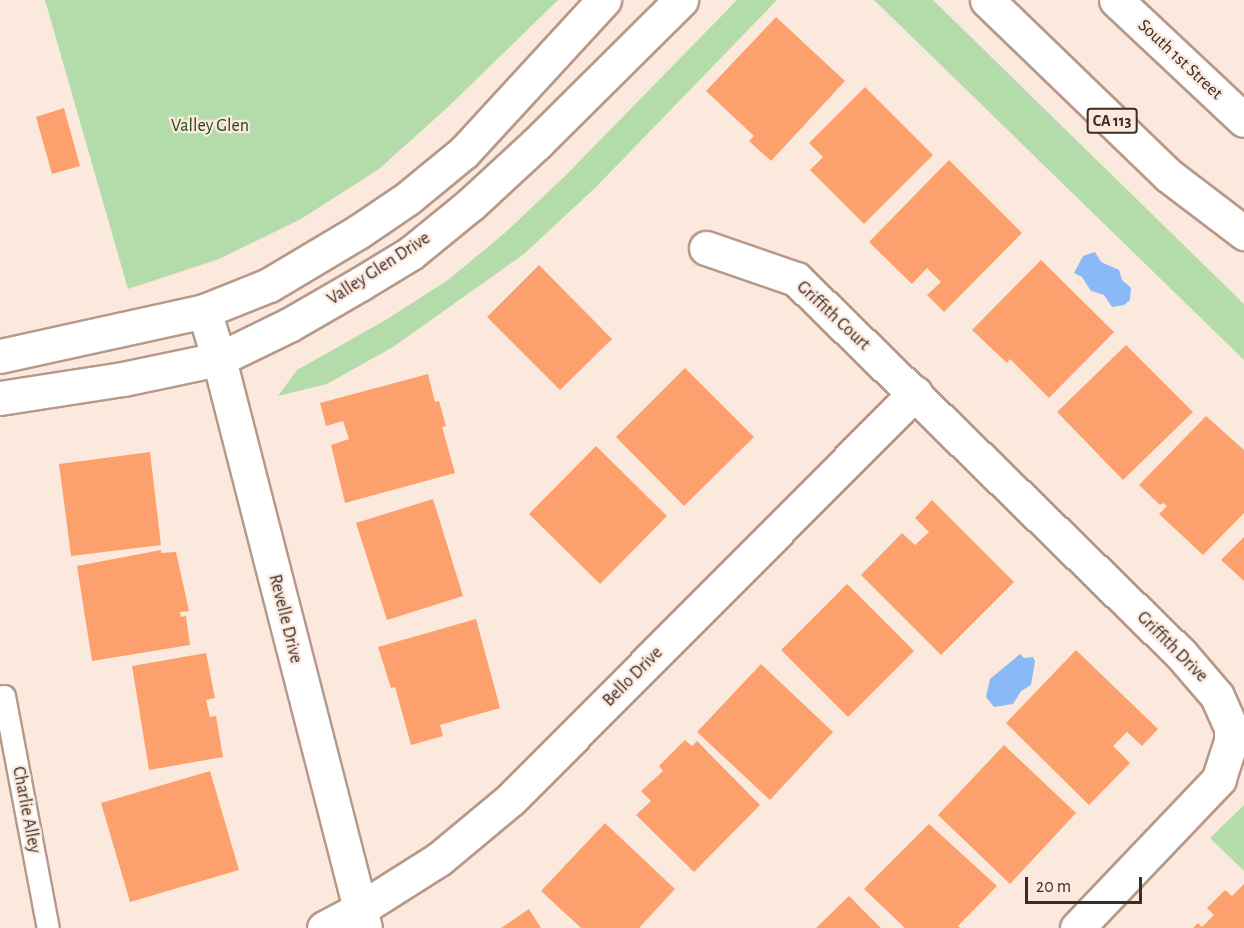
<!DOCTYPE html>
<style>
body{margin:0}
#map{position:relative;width:1244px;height:928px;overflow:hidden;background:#fce9de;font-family:"Alegreya Sans",sans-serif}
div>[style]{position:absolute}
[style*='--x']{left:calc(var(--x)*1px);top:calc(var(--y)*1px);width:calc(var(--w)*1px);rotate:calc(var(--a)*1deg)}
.green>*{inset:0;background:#b4dcab}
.water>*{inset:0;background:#8bb8f7}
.building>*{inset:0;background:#fca16d}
.roads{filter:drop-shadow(2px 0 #b79989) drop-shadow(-2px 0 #b79989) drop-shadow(0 2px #b79989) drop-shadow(0 -2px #b79989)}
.service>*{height:21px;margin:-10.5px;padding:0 10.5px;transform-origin:10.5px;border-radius:10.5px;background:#fff}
.minor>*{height:33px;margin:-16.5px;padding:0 16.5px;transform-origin:16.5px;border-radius:16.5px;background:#fff}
.primary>*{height:33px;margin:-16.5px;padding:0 16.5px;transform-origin:16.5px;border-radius:16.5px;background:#fff}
span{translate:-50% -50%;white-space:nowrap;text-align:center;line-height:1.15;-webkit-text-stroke:4.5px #fce9de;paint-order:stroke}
.shield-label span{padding:2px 4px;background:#fce9de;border:2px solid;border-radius:4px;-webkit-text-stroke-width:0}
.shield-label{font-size:16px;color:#392d26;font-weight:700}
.street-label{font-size:18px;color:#392d26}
.park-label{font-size:18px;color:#1c4711}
.scale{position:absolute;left:1025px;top:877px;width:117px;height:27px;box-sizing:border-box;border:3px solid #392d26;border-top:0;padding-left:8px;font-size:18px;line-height:21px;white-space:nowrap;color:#392d26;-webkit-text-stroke:4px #fce9de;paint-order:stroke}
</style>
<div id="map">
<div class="green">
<div style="clip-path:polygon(45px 0,558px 0,448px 107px,379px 169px,301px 219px,219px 259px,128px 289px)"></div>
<div style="clip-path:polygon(737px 0,777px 0,596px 187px,524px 254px,393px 347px,327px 384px,278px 396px,297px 370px,384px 321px,448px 280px,507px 231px,566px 175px)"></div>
<div style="clip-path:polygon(874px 0,933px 0,1244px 304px,1244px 360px)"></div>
<div style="clip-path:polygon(1244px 805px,1244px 871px,1210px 838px)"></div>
</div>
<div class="water">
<div style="clip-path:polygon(1095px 252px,1101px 262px,1119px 270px,1122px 280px,1131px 288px,1130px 300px,1124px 305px,1112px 307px,1104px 295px,1091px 291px,1082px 277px,1074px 273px,1083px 256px)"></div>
<div style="clip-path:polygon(1020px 654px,1024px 658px,1033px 657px,1035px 661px,1031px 685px,1021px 691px,1013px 704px,994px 707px,986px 697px,990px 679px)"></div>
</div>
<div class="building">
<div style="clip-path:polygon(776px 17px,845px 81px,771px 161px,749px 141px,754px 136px,706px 91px)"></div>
<div style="clip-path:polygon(865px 87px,933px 155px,864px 224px,810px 170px,823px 157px,809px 143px)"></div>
<div style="clip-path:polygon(64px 108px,80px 166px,52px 174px,36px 117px)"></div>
<div style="clip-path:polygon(949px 160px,1022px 233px,944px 312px,927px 295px,941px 282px,927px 268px,912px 284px,869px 242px)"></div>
<div style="clip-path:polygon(1041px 260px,1114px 332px,1049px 398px,1010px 359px,1007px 363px,972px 330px)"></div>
<div style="clip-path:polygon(539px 265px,612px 339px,560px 390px,487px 317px)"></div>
<div style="clip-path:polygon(1126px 345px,1193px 412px,1123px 480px,1057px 412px)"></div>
<div style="clip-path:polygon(685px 368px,754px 437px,684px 506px,616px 437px)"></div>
<div style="clip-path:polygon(428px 374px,435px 402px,439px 401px,446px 426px,442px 427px,455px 473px,345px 503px,331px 445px,349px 439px,343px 421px,326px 426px,320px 403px)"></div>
<div style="clip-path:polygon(1206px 416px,1244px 450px,1244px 513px,1203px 555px,1159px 514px,1167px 506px,1163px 503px,1160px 505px,1139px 485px)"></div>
<div style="clip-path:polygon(596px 446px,667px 516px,600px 584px,529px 514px)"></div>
<div style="clip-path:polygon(150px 452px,161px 545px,71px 556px,59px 464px)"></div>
<div style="clip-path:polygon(433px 499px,463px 596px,387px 620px,356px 523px)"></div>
<div style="clip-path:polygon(932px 500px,1014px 582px,941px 655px,861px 575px,902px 533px,915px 545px,929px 532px,915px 518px)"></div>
<div style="clip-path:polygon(1244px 537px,1244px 581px,1221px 560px)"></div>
<div style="clip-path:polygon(161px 550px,161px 553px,176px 552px,189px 611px,180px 612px,181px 617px,186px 616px,190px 645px,92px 661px,77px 566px)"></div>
<div style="clip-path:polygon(847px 584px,914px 651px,848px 717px,781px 650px)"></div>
<div style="clip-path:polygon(476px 619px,500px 708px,440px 725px,443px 736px,411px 745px,395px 687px,391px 688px,378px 647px)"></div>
<div style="clip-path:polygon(1076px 650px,1158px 729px,1142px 746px,1127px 732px,1113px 746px,1130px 763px,1089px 805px,1006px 723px)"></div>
<div style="clip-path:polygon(206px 653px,215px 698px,206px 700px,210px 717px,216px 716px,223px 757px,149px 770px,132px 666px)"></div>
<div style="clip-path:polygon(761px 664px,833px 732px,770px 800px,697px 732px)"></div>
<div style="clip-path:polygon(685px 740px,692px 746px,697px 741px,760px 805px,694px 872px,636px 815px,651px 801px,641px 791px,663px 771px,659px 766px)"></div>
<div style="clip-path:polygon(1004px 745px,1076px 813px,1010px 884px,938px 815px)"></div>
<div style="clip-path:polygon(210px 771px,239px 870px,130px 902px,101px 803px)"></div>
<div style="clip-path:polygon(605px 823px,675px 889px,639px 928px,581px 928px,541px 891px)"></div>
<div style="clip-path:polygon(929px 824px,997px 886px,958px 926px,960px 928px,905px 928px,864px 889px)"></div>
<div style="clip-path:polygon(1244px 884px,1244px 928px,1193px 928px,1198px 923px,1202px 927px,1214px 915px,1207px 908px,1225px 890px,1232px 896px)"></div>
<div style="clip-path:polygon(849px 896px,881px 928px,816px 928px)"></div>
<div style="clip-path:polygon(529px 909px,541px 928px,501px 928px)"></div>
</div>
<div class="roads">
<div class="service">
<div style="--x:0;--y:697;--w:4;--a:-14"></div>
<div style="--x:4;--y:696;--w:236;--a:79.3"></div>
</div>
<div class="minor">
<div style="--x:706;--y:248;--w:95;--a:19"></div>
<div style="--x:796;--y:279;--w:537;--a:44.25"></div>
<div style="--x:1181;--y:654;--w:55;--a:49.4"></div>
<div style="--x:1217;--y:696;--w:35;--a:66"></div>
<div style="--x:1231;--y:728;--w:13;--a:90"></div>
<div style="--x:1231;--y:741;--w:40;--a:108"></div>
<div style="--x:1219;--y:779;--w:206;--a:133.6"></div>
<div style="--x:204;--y:311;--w:50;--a:72.6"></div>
<div style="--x:219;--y:359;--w:587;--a:75.61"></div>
<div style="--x:0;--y:356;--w:209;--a:-12.4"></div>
<div style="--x:204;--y:311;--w:70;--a:-21.8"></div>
<div style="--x:269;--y:285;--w:104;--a:-30.8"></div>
<div style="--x:358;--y:232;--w:60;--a:-34.2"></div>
<div style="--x:408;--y:198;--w:72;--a:-39.4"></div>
<div style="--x:464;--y:152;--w:207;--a:-47.4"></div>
<div style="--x:0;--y:398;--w:124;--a:-8.8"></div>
<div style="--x:123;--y:379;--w:98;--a:-11.8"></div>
<div style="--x:219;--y:359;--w:78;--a:-25.9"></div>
<div style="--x:289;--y:325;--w:82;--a:-30"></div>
<div style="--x:360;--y:284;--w:60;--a:-31.3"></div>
<div style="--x:411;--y:253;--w:77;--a:-39.2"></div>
<div style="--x:471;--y:204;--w:90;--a:-42.7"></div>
<div style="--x:537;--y:143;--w:203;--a:-44.8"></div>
<div style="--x:324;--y:928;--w:41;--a:-27.8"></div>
<div style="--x:360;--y:909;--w:93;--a:-32.3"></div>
<div style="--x:439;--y:859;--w:94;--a:-39.8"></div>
<div style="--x:511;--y:799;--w:573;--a:-45.14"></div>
</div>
<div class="primary">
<div style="--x:987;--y:0;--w:252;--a:44"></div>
<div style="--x:1168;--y:175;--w:96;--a:37.3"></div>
<div style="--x:1116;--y:0;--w:175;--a:43.2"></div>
</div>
</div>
<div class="shield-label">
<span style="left:1112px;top:121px">CA 113</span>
</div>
<div class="street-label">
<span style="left:1180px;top:60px;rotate:43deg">South 1st Street</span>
<span style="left:379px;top:269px;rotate:-33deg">Valley Glen Drive</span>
<span style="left:833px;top:316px;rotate:43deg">Griffith Court</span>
<span style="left:285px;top:619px;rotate:76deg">Revelle Drive</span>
<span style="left:1172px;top:647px;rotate:45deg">Griffith Drive</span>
<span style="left:633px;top:677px;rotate:-45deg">Bello Drive</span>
<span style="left:26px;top:810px;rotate:79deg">Charlie Alley</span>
</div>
<div class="park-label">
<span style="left:210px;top:126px">Valley Glen</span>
</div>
<div class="scale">20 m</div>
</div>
